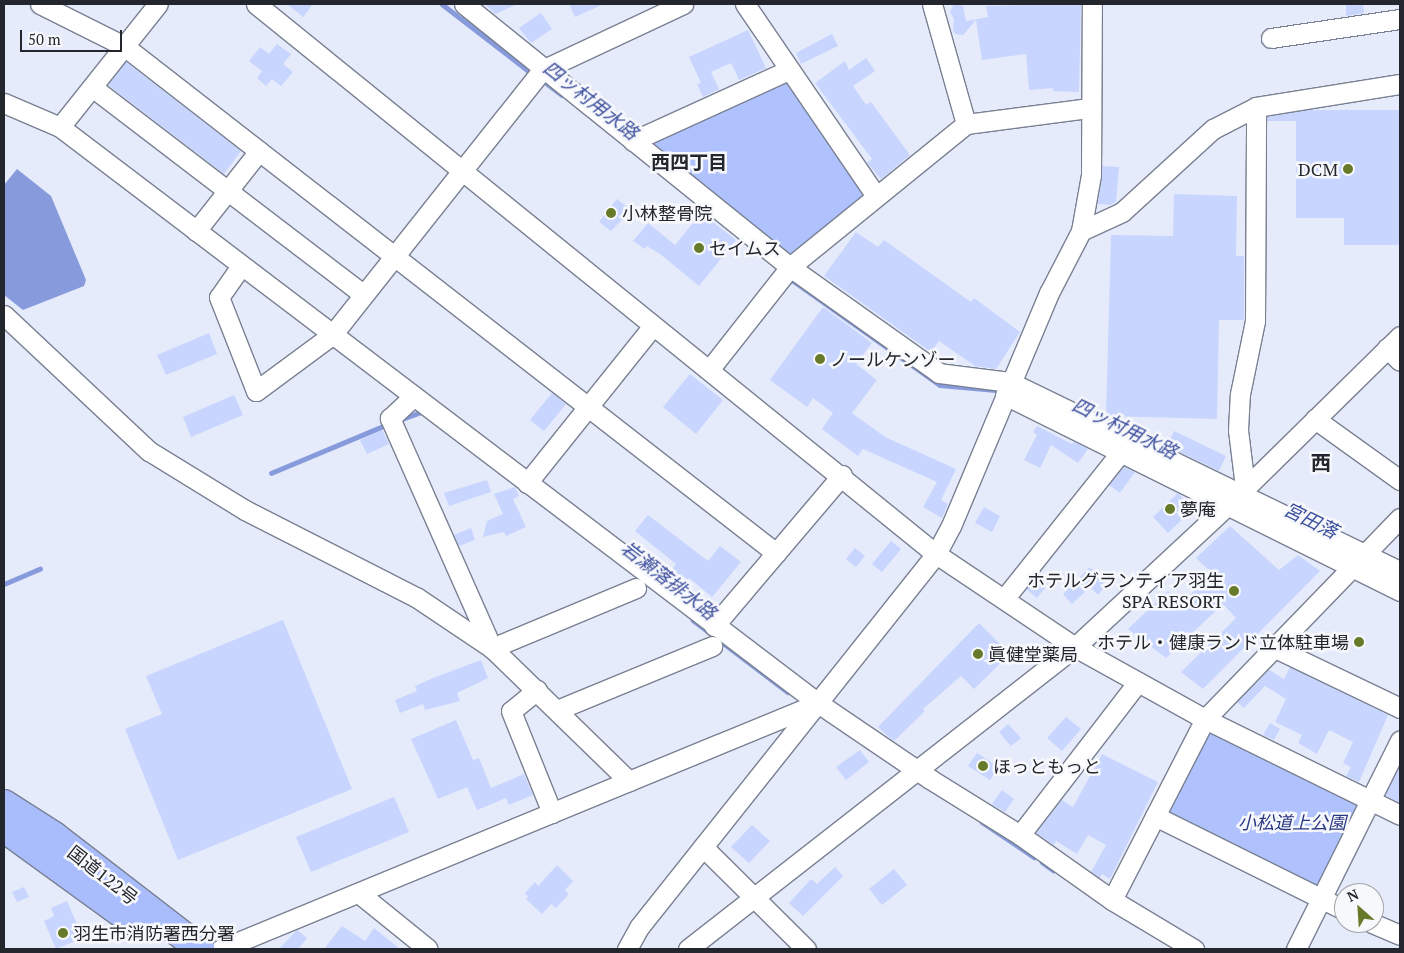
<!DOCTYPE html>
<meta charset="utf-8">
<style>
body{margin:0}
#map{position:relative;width:1404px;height:953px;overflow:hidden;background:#e5ebfb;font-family:"PT Serif","Noto Sans JP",serif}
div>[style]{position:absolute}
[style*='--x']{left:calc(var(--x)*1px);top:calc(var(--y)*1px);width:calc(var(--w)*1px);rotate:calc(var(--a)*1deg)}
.green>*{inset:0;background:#afc2fd}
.water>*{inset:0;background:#879adb}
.stream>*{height:4.5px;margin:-2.25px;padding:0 2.25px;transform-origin:2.25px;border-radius:2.25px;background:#879adb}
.building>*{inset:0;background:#c8d5fe}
.roads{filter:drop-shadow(1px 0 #798092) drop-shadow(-1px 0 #798092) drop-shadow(0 1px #798092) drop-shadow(0 -1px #798092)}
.minor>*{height:19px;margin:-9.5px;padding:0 9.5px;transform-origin:9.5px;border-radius:9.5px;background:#fff}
.highway>*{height:28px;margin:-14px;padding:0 14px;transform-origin:14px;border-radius:14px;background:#a9bdfd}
.dots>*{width:14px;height:14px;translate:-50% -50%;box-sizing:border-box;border:2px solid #f7f8fc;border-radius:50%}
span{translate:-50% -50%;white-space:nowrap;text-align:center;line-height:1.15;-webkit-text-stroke:5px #f7f8fc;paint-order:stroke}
.poi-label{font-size:18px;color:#23262d}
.right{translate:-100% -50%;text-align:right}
.left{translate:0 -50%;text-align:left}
.park-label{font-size:18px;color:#293783;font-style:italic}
.street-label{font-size:18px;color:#23262d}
.water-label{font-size:19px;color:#3d4f9d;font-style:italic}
.neighbourhood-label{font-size:19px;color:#23262d;font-weight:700}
.quarter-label{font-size:20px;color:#23262d;font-weight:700}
.frame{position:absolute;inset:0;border:5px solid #23262d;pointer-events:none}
.north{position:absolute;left:1334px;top:883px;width:50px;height:50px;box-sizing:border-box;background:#f7f8fc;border:1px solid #a2a4a9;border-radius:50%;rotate:334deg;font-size:14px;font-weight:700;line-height:20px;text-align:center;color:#23262d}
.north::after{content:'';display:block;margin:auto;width:18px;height:22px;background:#677a29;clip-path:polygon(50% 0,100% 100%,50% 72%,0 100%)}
.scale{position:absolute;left:20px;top:30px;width:102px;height:22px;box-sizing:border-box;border:2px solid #23262d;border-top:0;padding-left:6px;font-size:15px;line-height:18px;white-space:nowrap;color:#23262d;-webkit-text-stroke:4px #f7f8fc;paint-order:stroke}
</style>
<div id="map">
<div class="green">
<div style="clip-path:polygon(789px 70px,876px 196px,790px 267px,633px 141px)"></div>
<div style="clip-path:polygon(1209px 729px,1362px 803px,1319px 889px,1164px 813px)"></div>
</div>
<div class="water">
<div style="clip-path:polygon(17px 169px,51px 196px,86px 280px,84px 286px,23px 310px,4px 295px,4px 185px)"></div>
</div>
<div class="stream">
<div style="--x:442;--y:4;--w:116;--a:37.7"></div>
<div style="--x:541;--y:79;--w:26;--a:37"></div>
<div style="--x:788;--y:277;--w:186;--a:35.4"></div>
<div style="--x:940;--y:385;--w:56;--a:5.1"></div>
<div style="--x:402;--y:419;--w:23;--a:-20"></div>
<div style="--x:271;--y:473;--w:119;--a:-22.7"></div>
<div style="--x:4;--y:584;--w:39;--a:-23"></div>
<div style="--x:693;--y:620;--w:119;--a:37.2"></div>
<div style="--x:982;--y:822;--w:63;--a:33.9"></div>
<div style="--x:1042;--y:862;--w:14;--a:36"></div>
</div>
<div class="building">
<div style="clip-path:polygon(287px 4px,313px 4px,303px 17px)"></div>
<div style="clip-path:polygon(485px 4px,518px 4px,495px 14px)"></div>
<div style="clip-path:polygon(569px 4px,604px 4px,575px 17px)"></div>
<div style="clip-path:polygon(954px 4px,963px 6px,966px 21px,988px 17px,986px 6px,1081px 4px,1079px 92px,1053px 91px,1053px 88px,1029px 90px,1026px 54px,982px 60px,976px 20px,963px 35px,955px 34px,953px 30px,954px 19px,950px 12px)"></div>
<div style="clip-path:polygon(1346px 4px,1363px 4px,1364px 13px,1346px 16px)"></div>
<div style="clip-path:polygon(541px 13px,552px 29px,531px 43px,519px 28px)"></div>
<div style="clip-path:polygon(748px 30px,766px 68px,739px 80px,731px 63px,711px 72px,719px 89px,703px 97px,697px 84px,701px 83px,689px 57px)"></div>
<div style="clip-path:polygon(832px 34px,838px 46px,801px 64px,796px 53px)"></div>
<div style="clip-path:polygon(277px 44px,291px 54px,283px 64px,293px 72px,281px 86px,272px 79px,266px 86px,257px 78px,262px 71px,249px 61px,260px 47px,269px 54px)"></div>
<div style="clip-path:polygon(866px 58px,875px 71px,853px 86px,866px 105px,871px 102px,910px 155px,881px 179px,867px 163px,872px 159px,815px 83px,845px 61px,849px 70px)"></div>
<div style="clip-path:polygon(126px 62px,241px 151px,224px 174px,108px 85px)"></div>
<div style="clip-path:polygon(1306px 110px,1400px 110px,1400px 245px,1344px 245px,1344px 218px,1296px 218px,1296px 121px,1267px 121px,1267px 117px)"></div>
<div style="clip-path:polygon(1102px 166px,1119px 167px,1116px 202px,1110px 205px,1098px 204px)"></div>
<div style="clip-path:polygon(1174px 194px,1237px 196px,1236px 256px,1244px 256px,1244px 320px,1219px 320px,1217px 419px,1106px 416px,1111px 235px,1173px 236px)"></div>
<div style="clip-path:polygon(617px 199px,631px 210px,611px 231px,599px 222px)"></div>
<div style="clip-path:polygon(701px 213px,736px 240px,699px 286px,660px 254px,647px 246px,645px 249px,633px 241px,648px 223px,675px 245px)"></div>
<div style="clip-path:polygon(856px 232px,878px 247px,884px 240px,971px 302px,974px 298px,1020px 332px,996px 369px,975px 366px,939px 341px,931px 352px,824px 276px)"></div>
<div style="clip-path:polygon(823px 307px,872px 343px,856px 364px,877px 380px,852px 413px,885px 437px,956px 469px,941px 500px,948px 504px,942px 518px,923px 507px,937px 482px,863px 449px,858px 456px,822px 429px,833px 413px,813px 398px,807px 407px,770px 380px)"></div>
<div style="clip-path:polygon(209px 333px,217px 354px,166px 375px,157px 355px)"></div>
<div style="clip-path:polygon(690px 374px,723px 400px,696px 434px,663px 407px)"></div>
<div style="clip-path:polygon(552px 393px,566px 404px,544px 431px,530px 420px)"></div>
<div style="clip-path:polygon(234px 395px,243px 415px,191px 437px,183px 417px)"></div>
<div style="clip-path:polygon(1037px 426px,1072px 444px,1074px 442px,1088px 449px,1078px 463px,1051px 445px,1040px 468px,1024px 460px,1037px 435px,1033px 432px)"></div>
<div style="clip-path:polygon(382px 430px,389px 444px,367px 454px,360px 440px)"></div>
<div style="clip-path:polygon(1174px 431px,1226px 456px,1219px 471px,1167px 446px)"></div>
<div style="clip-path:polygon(1124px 467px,1135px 472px,1120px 493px,1109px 485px)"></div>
<div style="clip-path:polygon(487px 480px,491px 492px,449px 506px,444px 493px)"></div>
<div style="clip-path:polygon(515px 487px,519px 496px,513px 499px,526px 527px,506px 536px,504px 532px,483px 537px,487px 521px,503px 514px,494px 494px)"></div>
<div style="clip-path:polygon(1178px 493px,1193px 509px,1168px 533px,1153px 517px)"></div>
<div style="clip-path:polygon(984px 507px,1000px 516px,992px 532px,975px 523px)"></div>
<div style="clip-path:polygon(648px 515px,708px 561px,720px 546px,741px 562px,712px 597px,689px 578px,682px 586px,668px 575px,676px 564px,635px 531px)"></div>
<div style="clip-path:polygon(1230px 526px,1279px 570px,1298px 555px,1320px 571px,1203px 689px,1181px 672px,1236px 618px,1223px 604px,1166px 658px,1128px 629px,1168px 591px,1181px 603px,1213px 574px,1196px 558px)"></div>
<div style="clip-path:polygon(471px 528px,475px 540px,459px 546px,454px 535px)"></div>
<div style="clip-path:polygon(891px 541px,901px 549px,882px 572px,872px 564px)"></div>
<div style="clip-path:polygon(855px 548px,865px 556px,856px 567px,846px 559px)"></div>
<div style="clip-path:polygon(1090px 567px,1105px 586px,1098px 595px,1090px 587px,1072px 604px,1063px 594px)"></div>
<div style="clip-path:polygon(1037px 576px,1048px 584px,1037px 598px,1026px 589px)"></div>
<div style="clip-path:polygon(283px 620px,352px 789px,178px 860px,125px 729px,162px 714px,146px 676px)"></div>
<div style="clip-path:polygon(979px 623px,1010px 654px,974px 689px,961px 676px,923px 709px,925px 711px,894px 741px,890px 738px,878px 727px)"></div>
<div style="clip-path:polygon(481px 660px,488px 678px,457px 693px,460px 701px,425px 710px,423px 704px,400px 713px,395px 700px,417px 691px,415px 686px,433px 678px)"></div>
<div style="clip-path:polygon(1290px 667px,1388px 715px,1359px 782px,1346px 776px,1351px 767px,1343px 763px,1353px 742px,1329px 730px,1317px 754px,1298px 743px,1302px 735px,1275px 722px,1286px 699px,1265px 686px,1244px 708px,1237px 702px,1269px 670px,1284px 679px)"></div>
<div style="clip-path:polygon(1066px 717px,1081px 729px,1062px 751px,1047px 738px)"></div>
<div style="clip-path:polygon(456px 720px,473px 760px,479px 758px,491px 788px,524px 774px,533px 795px,509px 805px,506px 798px,477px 810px,467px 787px,438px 799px,411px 739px)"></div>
<div style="clip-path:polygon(1270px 723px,1280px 729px,1274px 740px,1263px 735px)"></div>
<div style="clip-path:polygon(1008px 724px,1021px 738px,1011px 746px,999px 732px)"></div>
<div style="clip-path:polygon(860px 750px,869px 762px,846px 780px,836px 767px)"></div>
<div style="clip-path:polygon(977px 753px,999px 767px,990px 780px,968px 766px)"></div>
<div style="clip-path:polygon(1102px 754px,1158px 782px,1110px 879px,1102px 874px,1100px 878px,1091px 872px,1106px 845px,1088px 835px,1077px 854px,1056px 841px,1054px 845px,1036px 833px,1062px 800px,1073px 807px)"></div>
<div style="clip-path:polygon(1400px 765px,1400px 803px,1385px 795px)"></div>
<div style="clip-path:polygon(1002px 790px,1014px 799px,1005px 812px,992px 804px)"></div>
<div style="clip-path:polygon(394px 797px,409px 832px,311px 872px,296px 837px)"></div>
<div style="clip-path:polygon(752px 825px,770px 841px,749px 863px,731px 847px)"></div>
<div style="clip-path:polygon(557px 865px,573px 881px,565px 890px,569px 894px,556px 908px,551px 904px,542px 914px,526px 899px,528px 897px,525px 893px,535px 882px,538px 886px)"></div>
<div style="clip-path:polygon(835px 867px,843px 876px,803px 916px,789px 903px,811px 879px,817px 884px)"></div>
<div style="clip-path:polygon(894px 869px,907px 885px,882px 905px,869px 889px)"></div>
<div style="clip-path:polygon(24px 887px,29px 897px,17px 902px,12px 892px)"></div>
<div style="clip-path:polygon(67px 901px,83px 938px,56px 949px,44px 921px,54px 916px,51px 908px)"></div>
<div style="clip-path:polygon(342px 926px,365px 941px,374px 928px,400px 949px,324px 949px)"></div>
<div style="clip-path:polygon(297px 930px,307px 938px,298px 949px,279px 949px)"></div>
</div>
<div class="roads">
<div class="minor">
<div style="--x:40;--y:4;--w:94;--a:26.6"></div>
<div style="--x:124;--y:46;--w:826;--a:37.87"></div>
<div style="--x:256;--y:4;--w:875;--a:38.97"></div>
<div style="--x:936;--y:554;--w:167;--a:33.8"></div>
<div style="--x:1075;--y:647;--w:149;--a:29"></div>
<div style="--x:1205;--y:719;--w:217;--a:26.2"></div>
<div style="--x:464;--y:4;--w:419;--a:38.9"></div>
<div style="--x:790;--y:267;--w:183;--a:35.4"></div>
<div style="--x:939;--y:373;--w:72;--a:7.2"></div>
<div style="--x:1010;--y:382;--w:433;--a:25.9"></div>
<div style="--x:745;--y:4;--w:232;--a:55.7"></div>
<div style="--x:932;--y:4;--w:125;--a:74.2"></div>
<div style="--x:1271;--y:38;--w:130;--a:-8.4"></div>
<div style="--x:92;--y:87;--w:341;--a:37.4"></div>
<div style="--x:4;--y:103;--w:61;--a:23.2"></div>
<div style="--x:60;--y:127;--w:952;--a:37.23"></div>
<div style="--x:818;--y:703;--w:135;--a:34.2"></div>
<div style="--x:930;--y:779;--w:106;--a:31.9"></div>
<div style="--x:1020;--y:835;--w:113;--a:35.2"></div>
<div style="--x:1112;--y:900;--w:96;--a:30.9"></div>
<div style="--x:60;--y:127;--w:157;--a:-51.5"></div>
<div style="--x:633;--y:141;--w:171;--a:-24.5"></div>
<div style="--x:196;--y:231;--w:102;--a:-51.8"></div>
<div style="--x:1081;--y:231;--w:45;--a:-24.9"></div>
<div style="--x:1122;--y:212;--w:123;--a:-42.4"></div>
<div style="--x:1213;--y:129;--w:48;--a:-27.1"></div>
<div style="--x:1256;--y:107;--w:146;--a:-9.1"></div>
<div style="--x:241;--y:266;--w:38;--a:125"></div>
<div style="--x:219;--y:297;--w:101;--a:68.5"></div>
<div style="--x:256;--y:391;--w:94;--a:-36.4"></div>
<div style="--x:332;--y:335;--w:338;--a:-51.6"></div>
<div style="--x:542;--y:70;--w:156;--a:-25.1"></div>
<div style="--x:4;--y:315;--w:199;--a:43.2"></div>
<div style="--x:149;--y:451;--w:113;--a:31.6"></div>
<div style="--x:245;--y:510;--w:192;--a:27"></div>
<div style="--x:416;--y:597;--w:92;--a:33.9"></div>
<div style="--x:492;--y:648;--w:191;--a:44.2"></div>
<div style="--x:1387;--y:348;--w:18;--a:45"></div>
<div style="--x:709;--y:370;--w:131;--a:-51.8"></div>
<div style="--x:790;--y:267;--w:227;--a:-39.1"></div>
<div style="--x:966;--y:124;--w:125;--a:-7.4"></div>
<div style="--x:1005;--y:395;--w:441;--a:26.4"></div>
<div style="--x:414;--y:396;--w:33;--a:137"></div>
<div style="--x:390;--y:418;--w:252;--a:66.1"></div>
<div style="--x:1315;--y:419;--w:105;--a:35.7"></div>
<div style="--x:527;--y:483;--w:201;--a:-51.3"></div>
<div style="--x:1245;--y:487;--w:57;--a:-97"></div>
<div style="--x:1238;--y:430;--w:36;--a:-87"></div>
<div style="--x:1240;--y:394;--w:75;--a:-78.4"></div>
<div style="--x:1255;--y:321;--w:214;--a:-89.7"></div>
<div style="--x:1004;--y:599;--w:188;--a:-51.5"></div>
<div style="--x:714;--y:626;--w:198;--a:-49.7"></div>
<div style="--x:492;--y:648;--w:156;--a:-22.6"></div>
<div style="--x:1275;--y:648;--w:139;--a:25.6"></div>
<div style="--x:537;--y:690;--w:33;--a:141"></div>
<div style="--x:511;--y:711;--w:110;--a:68.1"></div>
<div style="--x:557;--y:710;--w:168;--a:-22.4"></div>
<div style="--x:1155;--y:816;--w:211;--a:26.4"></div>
<div style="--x:1020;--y:835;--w:193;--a:-52.4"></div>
<div style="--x:703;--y:847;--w:145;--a:44.7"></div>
<div style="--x:360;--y:894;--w:87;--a:39"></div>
<div style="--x:1112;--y:900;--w:203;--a:-62.8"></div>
<div style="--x:1205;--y:719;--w:280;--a:-45.9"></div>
<div style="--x:1372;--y:923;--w:30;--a:23"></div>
<div style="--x:221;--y:949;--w:643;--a:-22.38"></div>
<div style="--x:627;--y:949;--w:26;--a:-61"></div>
<div style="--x:640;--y:926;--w:475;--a:-51.5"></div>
<div style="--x:936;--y:554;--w:32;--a:-62"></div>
<div style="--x:951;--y:526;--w:253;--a:-67.2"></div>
<div style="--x:1049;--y:293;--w:70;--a:-62.7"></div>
<div style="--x:1081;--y:231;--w:57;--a:-79.9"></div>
<div style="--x:1091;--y:175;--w:171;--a:-89.7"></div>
<div style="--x:688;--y:949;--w:491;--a:-38"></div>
<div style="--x:1075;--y:647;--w:209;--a:-42.9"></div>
<div style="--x:1228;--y:505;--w:241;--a:-44.5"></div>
<div style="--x:1296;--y:949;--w:233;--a:-63.5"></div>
</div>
<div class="highway">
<div style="--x:4;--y:804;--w:59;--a:32.6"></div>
<div style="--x:54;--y:836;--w:185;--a:37.7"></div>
<div style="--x:4;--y:828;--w:157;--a:35.9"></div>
</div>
</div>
<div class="dots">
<div style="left:1348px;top:169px;background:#677a29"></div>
<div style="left:611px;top:213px;background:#677a29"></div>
<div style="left:699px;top:248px;background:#677a29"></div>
<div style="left:820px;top:359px;background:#677a29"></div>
<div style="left:1170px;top:509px;background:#677a29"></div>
<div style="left:1234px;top:591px;background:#677a29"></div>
<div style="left:1359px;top:642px;background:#677a29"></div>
<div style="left:978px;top:654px;background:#677a29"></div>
<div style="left:983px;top:766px;background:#677a29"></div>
<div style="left:63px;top:933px;background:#677a29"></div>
</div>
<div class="poi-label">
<span class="right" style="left:1338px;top:169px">DCM</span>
<span class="left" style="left:622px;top:213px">小林整骨院</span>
<span class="left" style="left:709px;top:248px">セイムス</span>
<span class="left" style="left:830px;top:359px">ノールケンゾー</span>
<span class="left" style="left:1180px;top:509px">夢庵</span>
<span class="right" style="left:1224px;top:591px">ホテルグランティア羽生<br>SPA RESORT</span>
<span class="right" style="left:1349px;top:642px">ホテル・健康ランド立体駐車場</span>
<span class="left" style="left:988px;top:654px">眞健堂薬局</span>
<span class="left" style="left:993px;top:766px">ほっともっと</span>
<span class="left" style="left:73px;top:933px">羽生市消防署西分署</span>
</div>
<div class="park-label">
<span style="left:1292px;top:822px">小松道上公園</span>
</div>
<div class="street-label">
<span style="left:103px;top:875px;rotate:38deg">国道122号</span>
</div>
<div class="water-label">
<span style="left:591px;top:100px;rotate:38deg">四ッ村用水路</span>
<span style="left:1125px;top:428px;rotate:26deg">四ッ村用水路</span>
<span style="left:1311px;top:520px;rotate:26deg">宮田落</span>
<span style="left:669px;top:580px;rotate:38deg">岩瀬落排水路</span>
</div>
<div class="neighbourhood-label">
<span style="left:689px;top:162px">西四丁目</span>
</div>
<div class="quarter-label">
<span style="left:1321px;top:462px">西</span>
</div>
<div class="frame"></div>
<div class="north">N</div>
<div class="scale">50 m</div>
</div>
